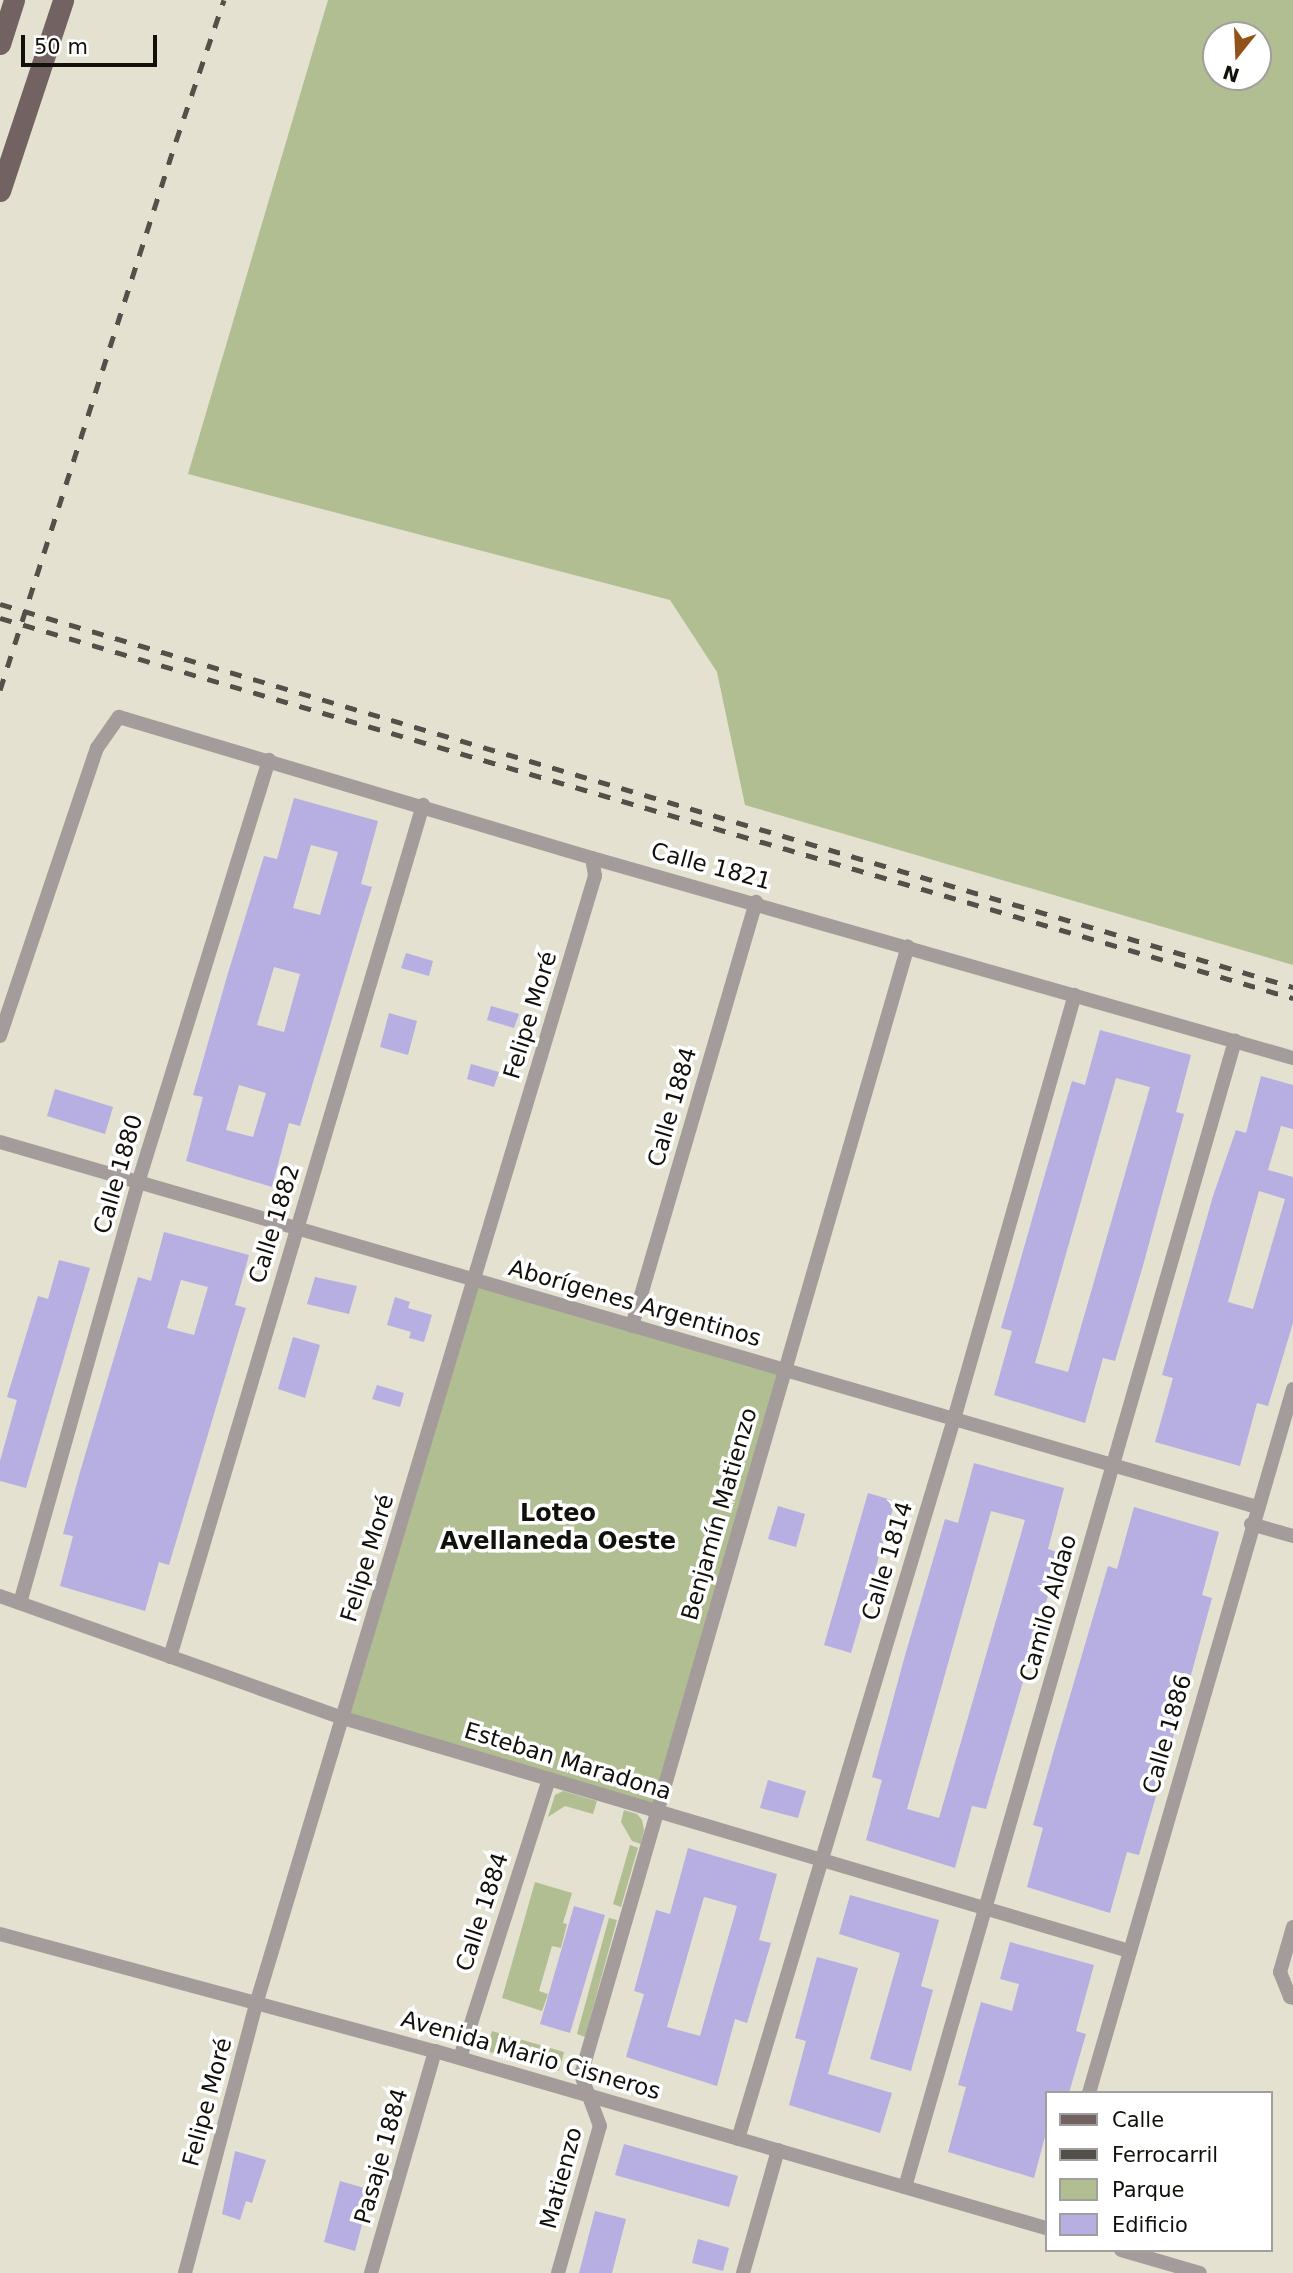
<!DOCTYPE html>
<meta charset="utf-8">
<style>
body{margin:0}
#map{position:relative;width:1293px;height:2273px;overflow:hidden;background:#e4e1d1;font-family:"DejaVu Sans",sans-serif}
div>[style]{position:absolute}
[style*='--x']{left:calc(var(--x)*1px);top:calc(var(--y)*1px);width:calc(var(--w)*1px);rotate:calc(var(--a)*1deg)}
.green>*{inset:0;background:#b1be92}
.building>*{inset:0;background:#b7aee1}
.minor>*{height:14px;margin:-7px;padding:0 7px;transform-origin:7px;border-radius:7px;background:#a49c9b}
.primary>*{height:21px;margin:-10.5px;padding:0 10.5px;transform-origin:10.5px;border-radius:10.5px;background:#726362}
.rail>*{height:5px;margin-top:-2.5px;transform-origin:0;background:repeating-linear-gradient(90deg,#525048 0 12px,transparent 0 24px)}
span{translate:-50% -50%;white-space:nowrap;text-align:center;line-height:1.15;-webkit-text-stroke:7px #fff;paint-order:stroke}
.street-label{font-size:23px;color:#11100b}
.neighbourhood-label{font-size:24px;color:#11100b;font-weight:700}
.legend{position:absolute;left:1045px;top:2091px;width:228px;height:161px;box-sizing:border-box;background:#fff;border:2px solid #a09f9d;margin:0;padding:9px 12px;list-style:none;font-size:21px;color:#11100b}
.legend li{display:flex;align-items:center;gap:14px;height:35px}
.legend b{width:35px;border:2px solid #a09f9d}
.north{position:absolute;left:1202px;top:21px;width:70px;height:70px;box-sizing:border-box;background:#fff;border:2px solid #a09f9d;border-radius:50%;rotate:198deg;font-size:19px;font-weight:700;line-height:28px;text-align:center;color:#11100b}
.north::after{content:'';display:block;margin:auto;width:24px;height:32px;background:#91521a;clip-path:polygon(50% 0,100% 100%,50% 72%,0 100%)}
.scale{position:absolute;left:21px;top:35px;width:136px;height:32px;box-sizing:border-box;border:4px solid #11100b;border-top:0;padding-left:9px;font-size:21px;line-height:24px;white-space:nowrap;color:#11100b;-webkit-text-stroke:5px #fff;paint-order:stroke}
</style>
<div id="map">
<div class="green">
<div style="clip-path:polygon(evenodd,328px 0,1293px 0,1293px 965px,745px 805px,717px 672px,670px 600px,188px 474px,328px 0,1216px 35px,1258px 35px,1258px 77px,1216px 77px,1216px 35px)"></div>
<div style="clip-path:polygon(474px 1280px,785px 1370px,657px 1811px,343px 1718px)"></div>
<div style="clip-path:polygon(563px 1791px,597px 1801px,593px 1814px,565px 1806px,548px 1817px,555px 1795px)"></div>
<div style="clip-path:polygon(624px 1810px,637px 1814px,642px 1820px,644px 1830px,641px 1844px,632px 1841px,621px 1822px)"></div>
<div style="clip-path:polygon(630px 1845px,638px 1848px,621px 1907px,613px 1904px)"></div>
<div style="clip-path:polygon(535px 1882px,572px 1893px,563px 1923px,567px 1924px,561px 1948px,552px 1946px,539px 1991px,548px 1994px,542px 2011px,502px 1998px)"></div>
<div style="clip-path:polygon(609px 1918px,617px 1920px,585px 2037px,577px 2034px)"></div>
<div style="clip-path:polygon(492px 2031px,564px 2052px,559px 2071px,486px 2051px)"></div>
</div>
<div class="building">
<div style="clip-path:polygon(evenodd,294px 798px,378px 821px,361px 884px,372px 887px,365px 909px,300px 1126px,289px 1123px,272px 1187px,186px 1161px,203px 1097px,193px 1095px,228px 973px,264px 856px,277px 859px,294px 798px,311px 845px,338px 852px,320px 915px,293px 908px,311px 845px,294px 798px,274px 967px,300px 974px,284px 1032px,257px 1025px,274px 967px,294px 798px,239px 1085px,266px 1093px,253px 1137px,226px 1130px,239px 1085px)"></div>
<div style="clip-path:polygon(406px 953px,433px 961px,429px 976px,401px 968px)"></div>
<div style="clip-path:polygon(491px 1006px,519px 1014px,514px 1028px,487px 1020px)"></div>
<div style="clip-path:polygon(389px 1013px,417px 1021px,408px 1055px,380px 1047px)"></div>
<div style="clip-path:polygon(evenodd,1100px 1030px,1191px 1055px,1176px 1112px,1184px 1114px,1144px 1262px,1115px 1361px,1103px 1358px,1085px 1423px,994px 1395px,1012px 1331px,1001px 1328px,1041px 1188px,1072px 1081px,1085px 1085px,1100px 1030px,1116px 1078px,1150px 1087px,1068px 1372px,1035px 1363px,1116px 1078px)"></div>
<div style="clip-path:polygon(471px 1064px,499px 1072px,494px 1087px,467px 1079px)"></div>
<div style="clip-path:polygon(evenodd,1261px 1076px,1293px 1085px,1293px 1129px,1281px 1126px,1268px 1170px,1293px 1177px,1293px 1323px,1268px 1406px,1257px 1403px,1240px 1466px,1155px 1442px,1173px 1378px,1162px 1375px,1213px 1196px,1236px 1130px,1246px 1133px,1261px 1076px,1259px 1191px,1285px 1199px,1253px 1309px,1228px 1302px,1259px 1191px)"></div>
<div style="clip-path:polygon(55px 1089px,113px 1107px,105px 1134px,47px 1116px)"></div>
<div style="clip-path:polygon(evenodd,164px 1232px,249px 1255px,235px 1305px,246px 1308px,239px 1330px,169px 1565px,159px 1562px,145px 1611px,60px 1586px,73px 1536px,63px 1534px,80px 1472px,138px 1277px,151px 1281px,164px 1232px,181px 1280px,208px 1287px,194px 1335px,167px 1328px,181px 1280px)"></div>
<div style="clip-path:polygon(59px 1260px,90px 1268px,26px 1488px,0 1481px,0 1461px,17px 1400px,7px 1397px,38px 1296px,48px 1299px)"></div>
<div style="clip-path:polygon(315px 1277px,357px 1286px,349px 1314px,307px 1304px)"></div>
<div style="clip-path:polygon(395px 1297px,410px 1302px,408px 1308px,432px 1315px,424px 1342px,409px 1338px,411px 1332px,387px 1325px)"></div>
<div style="clip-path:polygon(293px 1337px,320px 1345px,305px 1398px,278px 1389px)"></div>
<div style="clip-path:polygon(377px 1385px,404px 1393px,400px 1407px,372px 1399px)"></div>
<div style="clip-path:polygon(evenodd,974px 1463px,1064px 1488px,1048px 1549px,1060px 1553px,1054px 1575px,986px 1809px,972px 1806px,955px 1868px,866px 1840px,882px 1780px,872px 1777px,904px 1659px,945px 1519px,958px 1523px,974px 1463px,991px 1511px,1025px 1520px,939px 1818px,907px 1809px,991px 1511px)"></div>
<div style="clip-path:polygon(868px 1493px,895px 1501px,851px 1653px,824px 1645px)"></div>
<div style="clip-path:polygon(778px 1506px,805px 1514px,796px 1547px,768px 1539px)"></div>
<div style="clip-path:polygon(1134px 1507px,1219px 1532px,1202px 1595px,1212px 1598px,1191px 1675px,1139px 1855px,1127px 1852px,1110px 1913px,1027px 1887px,1043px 1828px,1033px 1825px,1055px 1747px,1108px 1566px,1117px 1569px)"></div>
<div style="clip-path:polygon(768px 1780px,806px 1791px,798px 1818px,760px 1808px)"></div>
<div style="clip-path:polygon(evenodd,688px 1848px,777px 1874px,759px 1940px,771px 1943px,747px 2023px,735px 2019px,717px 2086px,626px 2057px,644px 1994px,634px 1991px,656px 1910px,670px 1914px,688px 1848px,704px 1897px,737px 1906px,700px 2036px,667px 2027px,704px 1897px)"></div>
<div style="clip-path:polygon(850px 1895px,939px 1920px,921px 1986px,933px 1990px,911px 2071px,870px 2059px,900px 1953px,839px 1934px)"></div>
<div style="clip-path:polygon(574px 1906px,605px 1915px,570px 2033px,540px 2024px)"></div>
<div style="clip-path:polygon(1010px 1942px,1094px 1965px,1076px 2031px,1086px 2034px,1069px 2093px,1046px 2093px,1046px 2133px,1034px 2178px,948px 2152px,966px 2087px,958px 2085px,981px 2002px,1012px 2011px,1019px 1984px,1000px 1979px)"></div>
<div style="clip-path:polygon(817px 1957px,858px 1968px,828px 2074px,892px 2093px,880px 2133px,789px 2105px,806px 2041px,795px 2038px)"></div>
<div style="clip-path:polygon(624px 2144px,738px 2176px,729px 2207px,615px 2175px)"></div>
<div style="clip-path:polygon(235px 2151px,266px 2160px,252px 2203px,246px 2201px,240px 2220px,222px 2214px)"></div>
<div style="clip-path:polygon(340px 2181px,371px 2190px,355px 2251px,324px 2242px)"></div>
<div style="clip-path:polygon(595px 2211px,626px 2219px,612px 2273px,579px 2273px)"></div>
<div style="clip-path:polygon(698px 2239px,729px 2248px,723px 2271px,692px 2263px)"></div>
</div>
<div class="minor">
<div style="--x:0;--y:1036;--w:304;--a:-71.4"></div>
<div style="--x:97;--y:748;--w:38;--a:-55"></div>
<div style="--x:119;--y:717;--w:494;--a:16.6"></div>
<div style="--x:592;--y:858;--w:729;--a:15.92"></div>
<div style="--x:0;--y:1142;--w:1309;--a:16.19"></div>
<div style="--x:632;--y:1326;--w:442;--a:-73.7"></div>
<div style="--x:1251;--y:1524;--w:44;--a:15.9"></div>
<div style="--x:0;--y:1596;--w:364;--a:19.6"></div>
<div style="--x:343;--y:1718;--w:820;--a:16.51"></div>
<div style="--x:20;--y:1603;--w:436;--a:-74.3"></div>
<div style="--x:138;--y:1183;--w:443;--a:-72.8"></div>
<div style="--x:170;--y:1657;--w:889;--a:-73.46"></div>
<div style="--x:1293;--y:1927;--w:47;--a:106.1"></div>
<div style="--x:1280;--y:1972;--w:27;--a:68"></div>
<div style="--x:1290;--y:1997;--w:3;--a:18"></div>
<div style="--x:0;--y:1934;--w:450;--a:15.1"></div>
<div style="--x:435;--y:2051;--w:636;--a:16.16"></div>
<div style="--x:460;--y:2058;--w:293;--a:-72.3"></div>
<div style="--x:1089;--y:2093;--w:733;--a:-73.84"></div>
<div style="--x:738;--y:2139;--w:752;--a:-73.3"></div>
<div style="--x:954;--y:1419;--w:441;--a:-74.1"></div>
<div style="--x:905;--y:2187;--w:1193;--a:-73.94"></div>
<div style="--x:1121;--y:2250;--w:82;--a:16.2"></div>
<div style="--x:185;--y:2273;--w:281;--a:-75.2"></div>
<div style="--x:257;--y:2001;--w:1175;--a:-73.28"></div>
<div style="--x:595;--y:876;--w:18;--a:-99"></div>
<div style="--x:371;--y:2273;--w:231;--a:-73.9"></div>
<div style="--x:558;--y:2273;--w:153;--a:-74.1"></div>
<div style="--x:600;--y:2126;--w:54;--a:-110.4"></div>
<div style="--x:581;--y:2075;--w:1175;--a:-73.85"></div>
<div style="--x:743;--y:2273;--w:128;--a:-74.1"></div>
</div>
<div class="primary">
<div style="--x:0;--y:44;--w:46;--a:-72.3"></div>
<div style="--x:0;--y:191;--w:201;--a:-71.7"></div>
</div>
<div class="rail">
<div style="--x:0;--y:604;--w:1349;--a:16.5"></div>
<div style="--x:0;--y:618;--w:1348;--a:16.38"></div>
<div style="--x:0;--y:690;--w:577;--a:-72.23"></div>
<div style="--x:176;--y:141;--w:149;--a:-71.2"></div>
</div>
<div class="street-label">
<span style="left:711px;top:866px;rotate:15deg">Calle 1821</span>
<span style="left:530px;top:1015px;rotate:-73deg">Felipe Moré</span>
<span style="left:672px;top:1107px;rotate:-74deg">Calle 1884</span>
<span style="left:118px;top:1174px;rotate:-74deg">Calle 1880</span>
<span style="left:274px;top:1224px;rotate:-73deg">Calle 1882</span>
<span style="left:635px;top:1303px;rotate:16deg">Aborígenes Argentinos</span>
<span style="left:719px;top:1514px;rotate:-74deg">Benjamín Matienzo</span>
<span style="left:367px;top:1558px;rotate:-73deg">Felipe Moré</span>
<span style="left:887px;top:1561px;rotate:-73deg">Calle 1814</span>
<span style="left:1048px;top:1608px;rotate:-74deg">Camilo Aldao</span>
<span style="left:1167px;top:1734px;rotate:-74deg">Calle 1886</span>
<span style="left:568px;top:1761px;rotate:17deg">Esteban Maradona</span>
<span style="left:482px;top:1912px;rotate:-72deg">Calle 1884</span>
<span style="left:531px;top:2055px;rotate:16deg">Avenida Mario Cisneros</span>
<span style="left:207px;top:2102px;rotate:-75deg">Felipe Moré</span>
<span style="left:381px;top:2156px;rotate:-74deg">Pasaje 1884</span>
<span style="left:561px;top:2178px;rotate:-75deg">Matienzo</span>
</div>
<div class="neighbourhood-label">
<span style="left:558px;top:1528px">Loteo<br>Avellaneda Oeste</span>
</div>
<ul class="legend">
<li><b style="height:9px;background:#726362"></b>Calle</li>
<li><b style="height:9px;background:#525048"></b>Ferrocarril</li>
<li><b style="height:19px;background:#b1be92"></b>Parque</li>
<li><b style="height:19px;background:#b7aee1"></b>Edificio</li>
</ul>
<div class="north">N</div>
<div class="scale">50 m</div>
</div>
